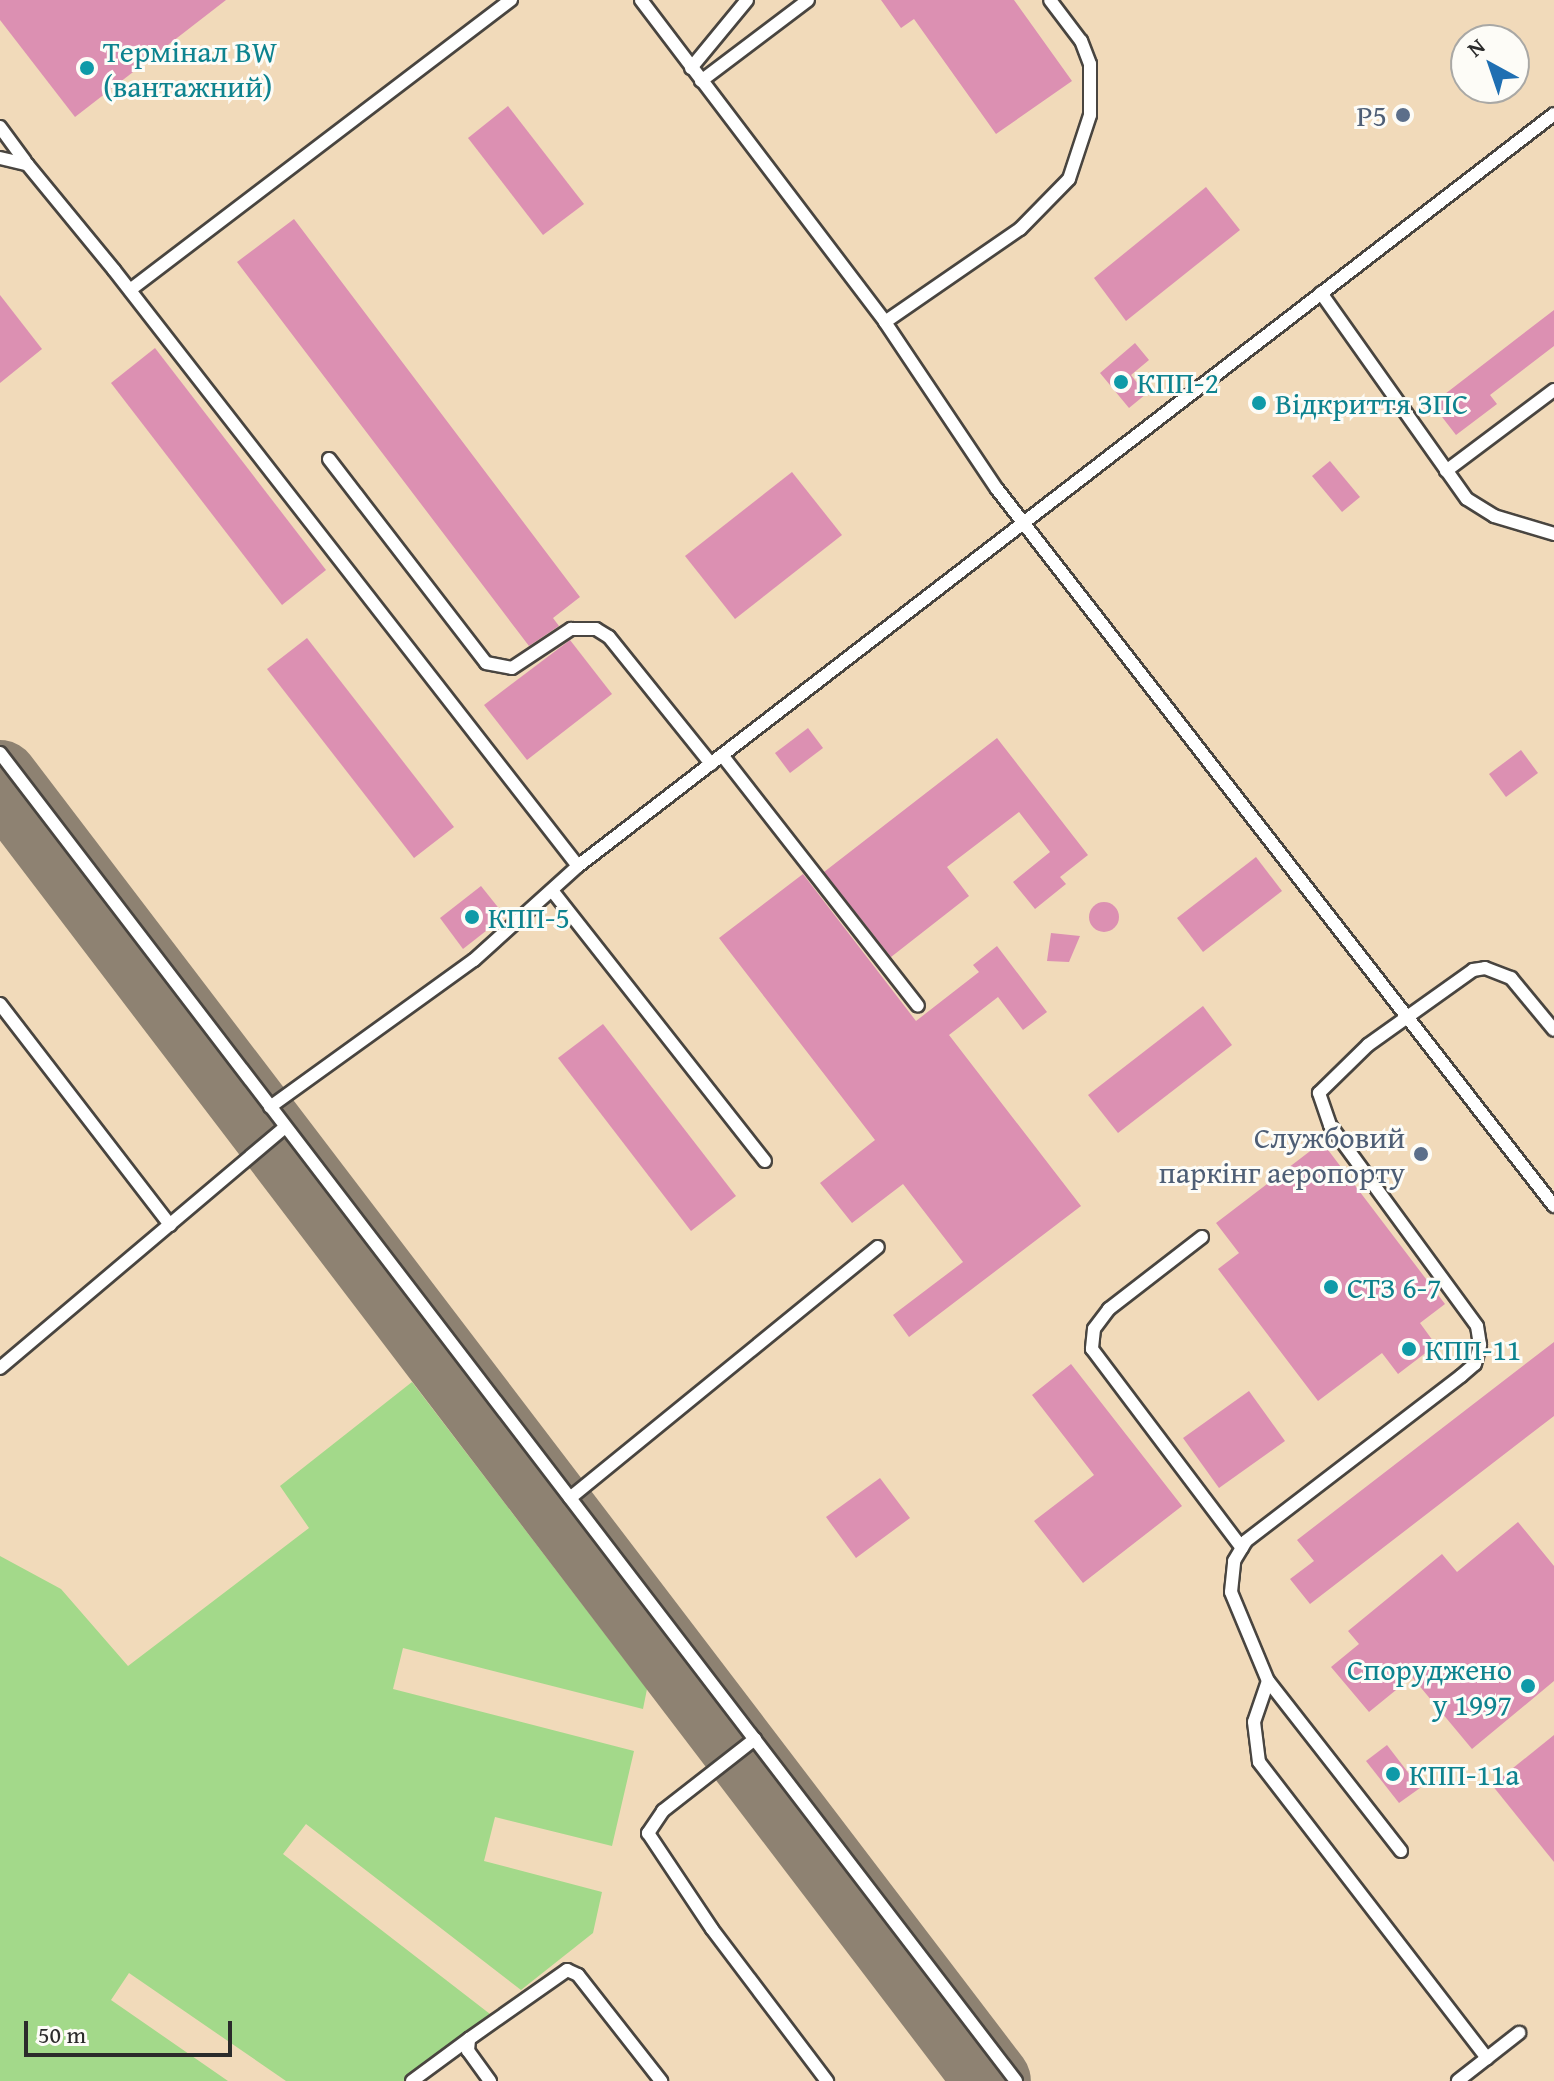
<!DOCTYPE html>
<meta charset="utf-8">
<style>
body{margin:0}
#map{position:relative;width:1554px;height:2081px;overflow:hidden;background:#f1daba;font-family:"Gentium Book Plus",serif}
div>[style]{position:absolute}
[style*='--x']{left:calc(var(--x)*1px);top:calc(var(--y)*1px);width:calc(var(--w)*1px);rotate:calc(var(--a)*1deg)}
.green>*{inset:0;background:#a3d98a}
.taxiway>*{height:76px;margin:-38px;padding:0 38px;transform-origin:38px;border-radius:38px;background:#8e8272}
.building>*{inset:0;background:#dc90b2}
.round{border-radius:50%}
.roads{filter:drop-shadow(2px 0 #494540) drop-shadow(-2px 0 #494540) drop-shadow(0 2px #494540) drop-shadow(0 -2px #494540)}
.lane>*{height:12px;margin:-6px;padding:0 6px;transform-origin:6px;border-radius:6px;background:#fff}
.dots>*{width:22px;height:22px;translate:-50% -50%;box-sizing:border-box;border:4px solid #fdfcf7;border-radius:50%}
span{translate:-50% -50%;white-space:nowrap;text-align:center;line-height:1.15;-webkit-text-stroke:6px #fdfcf7;paint-order:stroke}
.culture-label{font-size:30px;color:#0d838f}
.left{translate:0 -50%;text-align:left}
.right{translate:-100% -50%;text-align:right}
.service-label{font-size:30px;color:#4e5e75}
.north{position:absolute;left:1450px;top:24px;width:80px;height:80px;box-sizing:border-box;background:#fdfcf7;border:2px solid #a9a8a5;border-radius:50%;rotate:320deg;font-size:22px;font-weight:700;line-height:32px;text-align:center;color:#2b2b2b}
.north::after{content:'';display:block;margin:auto;width:28px;height:36px;background:#1f6fb2;clip-path:polygon(50% 0,100% 100%,50% 72%,0 100%)}
.scale{position:absolute;left:24px;top:2021px;width:208px;height:36px;box-sizing:border-box;border:4px solid #2b2b2b;border-top:0;padding-left:10px;font-size:24px;line-height:28px;white-space:nowrap;color:#2b2b2b;-webkit-text-stroke:6px #fdfcf7;paint-order:stroke}
</style>
<div id="map">
<div class="green">
<div style="clip-path:polygon(412px 1382px,647px 1689px,643px 1709px,403px 1648px,393px 1689px,634px 1751px,612px 1846px,495px 1817px,484px 1861px,602px 1892px,593px 1933px,521px 1990px,306px 1824px,283px 1854px,490px 2014px,406px 2081px,286px 2081px,129px 1973px,111px 2000px,228px 2081px,0 2081px,0 1556px,61px 1589px,128px 1666px,309px 1528px,280px 1486px)"></div>
</div>
<div class="taxiway">
<div style="--x:0;--y:778;--w:1638;--a:52.69"></div>
</div>
<div class="building">
<div style="clip-path:polygon(0 0,226px 0,75px 117px,0 20px)"></div>
<div style="clip-path:polygon(881px 0,1014px 0,1072px 81px,996px 134px,914px 19px,901px 28px)"></div>
<div style="clip-path:polygon(508px 106px,584px 204px,543px 235px,468px 138px)"></div>
<div style="clip-path:polygon(1206px 187px,1240px 230px,1126px 321px,1094px 278px)"></div>
<div style="clip-path:polygon(294px 219px,580px 597px,553px 618px,559px 626px,529px 646px,237px 262px)"></div>
<div style="clip-path:polygon(0 295px,42px 349px,0 383px)"></div>
<div style="clip-path:polygon(1554px 310px,1554px 346px,1490px 395px,1497px 404px,1456px 435px,1432px 404px)"></div>
<div style="clip-path:polygon(1135px 343px,1149px 360px,1131px 375px,1146px 394px,1129px 408px,1100px 373px)"></div>
<div style="clip-path:polygon(155px 348px,326px 570px,282px 605px,111px 383px)"></div>
<div style="clip-path:polygon(1330px 461px,1360px 497px,1342px 512px,1312px 476px)"></div>
<div style="clip-path:polygon(792px 472px,842px 535px,735px 619px,685px 556px)"></div>
<div style="clip-path:polygon(307px 638px,454px 827px,414px 858px,267px 669px)"></div>
<div style="clip-path:polygon(570px 640px,612px 694px,527px 760px,484px 705px)"></div>
<div style="clip-path:polygon(808px 728px,823px 748px,790px 773px,775px 753px)"></div>
<div style="clip-path:polygon(997px 738px,1088px 855px,1060px 877px,1066px 884px,1035px 909px,1013px 882px,1050px 852px,1019px 812px,947px 867px,969px 896px,891px 957px,824px 872px)"></div>
<div style="clip-path:polygon(1521px 750px,1538px 773px,1506px 797px,1489px 774px)"></div>
<div style="clip-path:polygon(1256px 857px,1282px 891px,1203px 952px,1177px 918px)"></div>
<div style="clip-path:polygon(803px 874px,916px 1021px,979px 972px,973px 965px,997px 946px,1047px 1012px,1023px 1030px,998px 997px,949px 1035px,1081px 1206px,909px 1337px,893px 1315px,963px 1262px,903px 1184px,852px 1223px,820px 1183px,875px 1140px,719px 938px)"></div>
<div style="clip-path:polygon(481px 886px,505px 916px,463px 949px,440px 918px)"></div>
<div class="round" style="left:1089px;top:902px;width:30px;height:30px"></div>
<div style="clip-path:polygon(1051px 933px,1080px 936px,1069px 962px,1047px 961px)"></div>
<div style="clip-path:polygon(1203px 1006px,1232px 1045px,1118px 1133px,1088px 1095px)"></div>
<div style="clip-path:polygon(603px 1024px,736px 1196px,691px 1231px,558px 1058px)"></div>
<div style="clip-path:polygon(1322px 1142px,1445px 1304px,1420px 1323px,1436px 1345px,1398px 1374px,1382px 1353px,1318px 1401px,1218px 1269px,1239px 1253px,1216px 1223px)"></div>
<div style="clip-path:polygon(1554px 1342px,1554px 1416px,1310px 1604px,1290px 1579px,1314px 1561px,1297px 1540px)"></div>
<div style="clip-path:polygon(1071px 1364px,1182px 1506px,1083px 1583px,1034px 1521px,1094px 1475px,1032px 1395px)"></div>
<div style="clip-path:polygon(1249px 1391px,1285px 1441px,1219px 1488px,1183px 1438px)"></div>
<div style="clip-path:polygon(880px 1478px,910px 1518px,856px 1558px,826px 1517px)"></div>
<div style="clip-path:polygon(1518px 1522px,1554px 1566px,1554px 1681px,1472px 1749px,1412px 1677px,1369px 1712px,1331px 1667px,1359px 1644px,1348px 1631px,1442px 1554px,1457px 1572px)"></div>
<div style="clip-path:polygon(1554px 1735px,1554px 1862px,1492px 1785px)"></div>
<div style="clip-path:polygon(1387px 1745px,1420px 1788px,1399px 1803px,1366px 1761px)"></div>
</div>
<div class="roads">
<div class="lane">
<div style="--x:641;--y:0;--w:404;--a:52.8"></div>
<div style="--x:885;--y:322;--w:201;--a:56.2"></div>
<div style="--x:997;--y:489;--w:908;--a:52.16"></div>
<div style="--x:691;--y:68;--w:88;--a:-50.5"></div>
<div style="--x:701;--y:81;--w:134;--a:-37.1"></div>
<div style="--x:0;--y:127;--w:42;--a:53.7"></div>
<div style="--x:0;--y:158;--w:28;--a:13"></div>
<div style="--x:27;--y:164;--w:137;--a:50.6"></div>
<div style="--x:114;--y:270;--w:755;--a:52.1"></div>
<div style="--x:130;--y:290;--w:479;--a:-37.3"></div>
<div style="--x:1321;--y:293;--w:252;--a:54.7"></div>
<div style="--x:1467;--y:499;--w:32;--a:32"></div>
<div style="--x:1494;--y:516;--w:63;--a:16.7"></div>
<div style="--x:885;--y:322;--w:164;--a:-34.6"></div>
<div style="--x:1020;--y:229;--w:70;--a:-45.6"></div>
<div style="--x:1069;--y:179;--w:67;--a:-71.8"></div>
<div style="--x:1090;--y:115;--w:51;--a:-90"></div>
<div style="--x:1090;--y:64;--w:25;--a:-111"></div>
<div style="--x:1081;--y:41;--w:51;--a:-127.1"></div>
<div style="--x:329;--y:459;--w:257;--a:52.4"></div>
<div style="--x:486;--y:663;--w:26;--a:11"></div>
<div style="--x:512;--y:668;--w:71;--a:-33.5"></div>
<div style="--x:571;--y:629;--w:25;--a:0"></div>
<div style="--x:596;--y:629;--w:15;--a:32"></div>
<div style="--x:609;--y:637;--w:163;--a:51.2"></div>
<div style="--x:1446;--y:471;--w:135;--a:-36.9"></div>
<div style="--x:0;--y:753;--w:1672;--a:52.58"></div>
<div style="--x:722;--y:755;--w:318;--a:52"></div>
<div style="--x:554;--y:893;--w:341;--a:51.8"></div>
<div style="--x:0;--y:1004;--w:279;--a:52.4"></div>
<div style="--x:270;--y:1107;--w:251;--a:-35.8"></div>
<div style="--x:474;--y:960;--w:140;--a:-42.1"></div>
<div style="--x:578;--y:866;--w:1232;--a:-37.61"></div>
<div style="--x:1202;--y:1237;--w:118;--a:142.3"></div>
<div style="--x:1109;--y:1309;--w:25;--a:127"></div>
<div style="--x:1094;--y:1329;--w:20;--a:96"></div>
<div style="--x:1092;--y:1349;--w:249;--a:53"></div>
<div style="--x:0;--y:1368;--w:373;--a:-40.2"></div>
<div style="--x:570;--y:1498;--w:397;--a:-39.2"></div>
<div style="--x:1268;--y:1681;--w:43;--a:108.9"></div>
<div style="--x:1254;--y:1722;--w:40;--a:82.9"></div>
<div style="--x:1259;--y:1762;--w:374;--a:52.4"></div>
<div style="--x:1487;--y:2058;--w:37;--a:142"></div>
<div style="--x:755;--y:1739;--w:117;--a:142"></div>
<div style="--x:663;--y:1811;--w:27;--a:124"></div>
<div style="--x:648;--y:1833;--w:115;--a:56.3"></div>
<div style="--x:712;--y:1929;--w:191;--a:52.9"></div>
<div style="--x:1401;--y:1851;--w:216;--a:-128"></div>
<div style="--x:1268;--y:1681;--w:96;--a:-112.6"></div>
<div style="--x:1231;--y:1592;--w:31;--a:-84"></div>
<div style="--x:1234;--y:1561;--w:23;--a:-59"></div>
<div style="--x:1246;--y:1541;--w:271;--a:-37.5"></div>
<div style="--x:1461;--y:1376;--w:18;--a:-41"></div>
<div style="--x:1475;--y:1364;--w:20;--a:-75"></div>
<div style="--x:1480;--y:1345;--w:19;--a:-99"></div>
<div style="--x:1477;--y:1326;--w:249;--a:-126.2"></div>
<div style="--x:1330;--y:1125;--w:34;--a:-109"></div>
<div style="--x:1319;--y:1093;--w:69;--a:-44.4"></div>
<div style="--x:1368;--y:1045;--w:129;--a:-35.5"></div>
<div style="--x:1473;--y:970;--w:12;--a:-9"></div>
<div style="--x:1485;--y:968;--w:28;--a:21"></div>
<div style="--x:1511;--y:978;--w:67;--a:50.4"></div>
<div style="--x:1487;--y:2058;--w:41;--a:-38"></div>
<div style="--x:412;--y:2081;--w:71;--a:-36.4"></div>
<div style="--x:490;--y:2081;--w:37;--a:-126"></div>
<div style="--x:468;--y:2051;--w:12;--a:-85"></div>
<div style="--x:469;--y:2039;--w:120;--a:-35.1"></div>
<div style="--x:567;--y:1970;--w:12;--a:24"></div>
<div style="--x:578;--y:1975;--w:135;--a:51.9"></div>
</div>
</div>
<div class="dots">
<div style="left:87px;top:68px;background:#0f9aa8"></div>
<div style="left:1403px;top:115px;background:#5c6f8a"></div>
<div style="left:1121px;top:382px;background:#0f9aa8"></div>
<div style="left:1259px;top:403px;background:#0f9aa8"></div>
<div style="left:472px;top:917px;background:#0f9aa8"></div>
<div style="left:1421px;top:1154px;background:#5c6f8a"></div>
<div style="left:1331px;top:1287px;background:#0f9aa8"></div>
<div style="left:1409px;top:1349px;background:#0f9aa8"></div>
<div style="left:1528px;top:1686px;background:#0f9aa8"></div>
<div style="left:1393px;top:1774px;background:#0f9aa8"></div>
</div>
<div class="culture-label">
<span class="left" style="left:103px;top:68px">Термінал BW<br>(вантажний)</span>
<span class="left" style="left:1137px;top:382px">КПП-2</span>
<span class="left" style="left:1275px;top:403px">Відкриття ЗПС</span>
<span class="left" style="left:488px;top:917px">КПП-5</span>
<span class="left" style="left:1347px;top:1287px">СТЗ 6-7</span>
<span class="left" style="left:1425px;top:1349px">КПП-11</span>
<span class="right" style="left:1512px;top:1686px">Споруджено<br>у 1997</span>
<span class="left" style="left:1409px;top:1774px">КПП-11а</span>
</div>
<div class="service-label">
<span class="right" style="left:1387px;top:115px">P5</span>
<span class="right" style="left:1405px;top:1154px">Службовий<br>паркінг аеропорту</span>
</div>
<div class="north">N</div>
<div class="scale">50 m</div>
</div>
